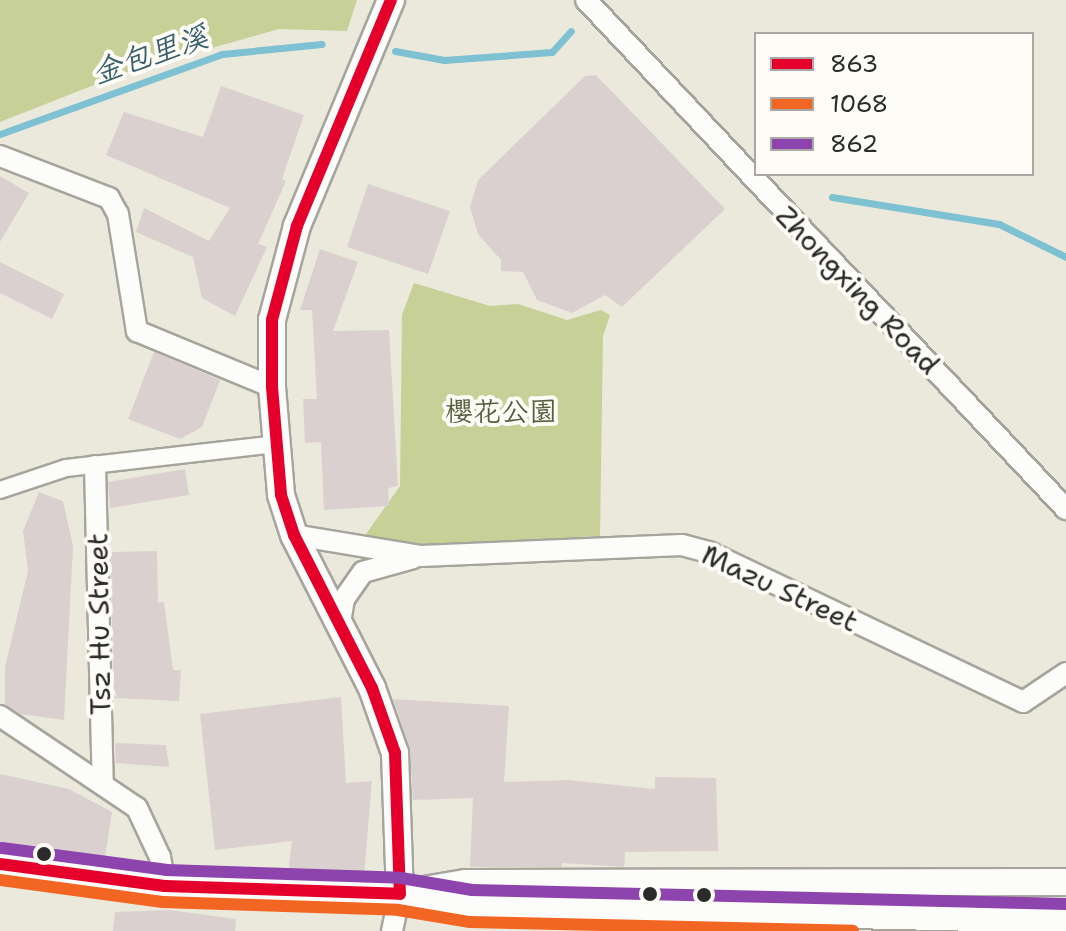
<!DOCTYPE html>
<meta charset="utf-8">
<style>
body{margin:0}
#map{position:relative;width:1066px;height:931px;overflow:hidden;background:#ebe9dc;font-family:"Shantell Sans","LXGW WenKai TC",sans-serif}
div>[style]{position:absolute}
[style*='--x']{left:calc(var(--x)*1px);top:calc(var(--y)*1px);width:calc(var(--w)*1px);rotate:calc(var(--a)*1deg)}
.green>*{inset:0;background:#c7d097}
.stream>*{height:7px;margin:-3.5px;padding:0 3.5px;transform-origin:3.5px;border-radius:3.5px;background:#7ec1d2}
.building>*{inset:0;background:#dad0d0}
.roads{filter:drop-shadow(2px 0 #a6a59d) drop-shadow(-2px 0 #a6a59d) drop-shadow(0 2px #a6a59d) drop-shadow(0 -2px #a6a59d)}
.pedestrian>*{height:16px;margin:-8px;padding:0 8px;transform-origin:8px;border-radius:8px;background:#fcfcfa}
.minor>*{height:20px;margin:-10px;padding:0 10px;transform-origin:10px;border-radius:10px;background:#fcfcfa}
.tertiary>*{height:26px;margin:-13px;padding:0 13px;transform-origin:13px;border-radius:13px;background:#fcfcfa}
.bus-1>*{height:12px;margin:-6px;padding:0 6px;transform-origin:6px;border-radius:6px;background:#e4002b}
.bus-2>*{height:12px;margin:-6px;padding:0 6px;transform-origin:6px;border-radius:6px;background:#f26522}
.bus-3>*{height:12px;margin:-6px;padding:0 6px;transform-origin:6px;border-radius:6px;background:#8e44ad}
.dots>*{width:22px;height:22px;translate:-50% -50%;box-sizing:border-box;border:4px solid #fdfcf7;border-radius:50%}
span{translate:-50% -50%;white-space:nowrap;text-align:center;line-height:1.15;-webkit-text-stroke:8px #fdfcf7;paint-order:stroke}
.street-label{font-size:28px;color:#2b2b2b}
.park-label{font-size:28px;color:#575e3d}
.water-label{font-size:30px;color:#39606c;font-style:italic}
.legend{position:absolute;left:754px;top:32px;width:280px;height:144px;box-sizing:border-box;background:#fdfcf7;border:2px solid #a9a8a5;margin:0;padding:10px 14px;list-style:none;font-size:24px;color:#2b2b2b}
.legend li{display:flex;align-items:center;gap:16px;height:40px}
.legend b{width:40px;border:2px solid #a9a8a5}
</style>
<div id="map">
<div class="green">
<div style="clip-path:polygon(0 0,357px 0,347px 31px,279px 29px,127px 72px,0 122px)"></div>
<div style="clip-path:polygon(414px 283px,490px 306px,518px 304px,567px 320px,601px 310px,610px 315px,603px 336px,600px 536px,396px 547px,361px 541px,400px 486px,402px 315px)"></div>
</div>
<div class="stream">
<div style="--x:395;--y:51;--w:50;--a:10.4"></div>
<div style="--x:444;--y:60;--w:108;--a:-4.2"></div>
<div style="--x:552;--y:52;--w:28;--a:-48"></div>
<div style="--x:0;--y:134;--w:236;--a:-19.8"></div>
<div style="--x:222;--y:54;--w:100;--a:-5.7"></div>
<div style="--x:832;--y:197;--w:169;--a:9.2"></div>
<div style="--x:999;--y:224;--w:75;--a:26.2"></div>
</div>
<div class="building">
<div style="clip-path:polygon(596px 75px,725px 209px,622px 307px,605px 295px,572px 313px,537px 300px,523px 272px,501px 271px,501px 260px,478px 234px,470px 207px,478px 180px,585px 76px)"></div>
<div style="clip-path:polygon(221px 86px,304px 115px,282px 179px,286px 181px,258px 244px,267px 247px,235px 316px,202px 298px,193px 257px,136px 232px,144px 208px,209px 241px,230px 208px,106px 155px,124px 112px,203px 137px)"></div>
<div style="clip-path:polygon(0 176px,29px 193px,0 242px)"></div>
<div style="clip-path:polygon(368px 184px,450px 211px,428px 274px,347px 247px)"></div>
<div style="clip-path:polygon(320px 249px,358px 262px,333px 331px,389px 330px,398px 486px,388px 488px,389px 506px,324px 510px,321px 442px,305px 443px,303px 399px,317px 399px,312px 310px,300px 310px)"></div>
<div style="clip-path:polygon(0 262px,64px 294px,52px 319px,0 293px)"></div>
<div style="clip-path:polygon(154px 352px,220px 380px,202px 427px,180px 439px,128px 419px)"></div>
<div style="clip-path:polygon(185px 469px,189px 495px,110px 508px,108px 482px)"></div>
<div style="clip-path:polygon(39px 492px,63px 501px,73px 546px,64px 720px,20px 714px,5px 704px,5px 667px,28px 571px,23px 531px)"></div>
<div style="clip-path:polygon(157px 551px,158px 603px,164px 602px,173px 670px,181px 670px,179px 701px,114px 698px,110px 552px)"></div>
<div style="clip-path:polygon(341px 697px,346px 783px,372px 781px,364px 877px,288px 874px,292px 841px,215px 850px,200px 714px)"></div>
<div style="clip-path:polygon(393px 699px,509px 706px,504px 782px,568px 780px,655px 789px,655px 777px,716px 778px,718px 851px,625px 852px,624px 867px,562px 863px,562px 867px,470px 867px,473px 798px,413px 800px,410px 748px)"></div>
<div style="clip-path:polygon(115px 743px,166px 745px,169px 767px,116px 763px)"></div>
<div style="clip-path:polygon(0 774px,69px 789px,112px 812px,105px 857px,41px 847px,40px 853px,0 848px)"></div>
<div style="clip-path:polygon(169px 910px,236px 919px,235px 931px,113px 931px,115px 912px)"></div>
</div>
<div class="roads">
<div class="pedestrian">
<div style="--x:0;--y:490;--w:70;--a:-18.4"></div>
<div style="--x:66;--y:468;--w:213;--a:-6.5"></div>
</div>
<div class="minor">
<div style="--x:586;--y:0;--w:700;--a:46.68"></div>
<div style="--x:0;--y:156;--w:117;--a:21.1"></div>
<div style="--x:109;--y:198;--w:18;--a:61"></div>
<div style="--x:118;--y:214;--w:119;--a:80.8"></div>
<div style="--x:137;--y:331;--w:146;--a:22.5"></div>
<div style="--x:95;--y:466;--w:317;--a:88.6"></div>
<div style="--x:294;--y:535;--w:129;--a:9.4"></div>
<div style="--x:421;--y:556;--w:261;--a:-2.4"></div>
<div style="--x:682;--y:545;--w:30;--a:15"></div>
<div style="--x:711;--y:553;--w:346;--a:25.5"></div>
<div style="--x:1023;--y:702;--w:52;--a:-34"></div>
<div style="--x:340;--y:622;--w:23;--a:-80"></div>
<div style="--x:344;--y:599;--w:33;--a:-55"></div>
<div style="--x:363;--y:572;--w:52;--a:-15.6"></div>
<div style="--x:0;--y:716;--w:165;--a:33.9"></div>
<div style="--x:137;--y:808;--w:54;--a:64.9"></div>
<div style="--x:160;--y:857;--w:29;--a:80"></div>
<div style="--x:392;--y:931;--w:38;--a:-78"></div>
</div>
<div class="tertiary">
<div style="--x:391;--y:0;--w:245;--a:112.6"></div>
<div style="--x:297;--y:226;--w:97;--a:104.9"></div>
<div style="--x:272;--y:320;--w:67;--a:90"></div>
<div style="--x:272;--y:387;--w:108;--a:85.2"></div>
<div style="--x:281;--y:495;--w:42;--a:72"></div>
<div style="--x:294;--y:535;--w:172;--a:63"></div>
<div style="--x:372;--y:688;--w:69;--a:70.5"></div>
<div style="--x:395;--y:753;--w:141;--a:88"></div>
<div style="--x:0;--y:864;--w:166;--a:7.6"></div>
<div style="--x:165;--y:886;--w:235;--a:1.9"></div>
<div style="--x:400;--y:894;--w:71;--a:9.7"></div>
<div style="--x:470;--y:906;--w:596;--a:1.35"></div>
<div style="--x:418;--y:891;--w:49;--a:-9.5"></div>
<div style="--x:466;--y:883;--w:600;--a:-0.1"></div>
</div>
</div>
<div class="bus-1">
<div style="--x:391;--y:0;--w:245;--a:112.6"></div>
<div style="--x:297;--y:226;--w:97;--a:104.9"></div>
<div style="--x:272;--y:320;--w:67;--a:90"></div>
<div style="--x:272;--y:387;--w:108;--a:85.2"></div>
<div style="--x:281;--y:495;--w:42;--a:72"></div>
<div style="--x:294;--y:535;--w:172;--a:63"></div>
<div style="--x:372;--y:688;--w:69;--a:70.5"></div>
<div style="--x:395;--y:753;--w:141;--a:88"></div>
<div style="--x:0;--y:864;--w:166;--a:7.6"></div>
<div style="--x:165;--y:886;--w:235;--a:1.9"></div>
</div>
<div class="bus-2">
<div style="--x:0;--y:880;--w:164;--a:7.7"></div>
<div style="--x:163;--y:902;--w:235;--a:1.9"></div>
<div style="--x:398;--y:910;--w:73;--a:9.5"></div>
<div style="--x:470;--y:922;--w:383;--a:1.3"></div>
</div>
<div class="bus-3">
<div style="--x:2;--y:848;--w:165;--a:7.6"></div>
<div style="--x:166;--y:870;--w:235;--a:1.9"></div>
<div style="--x:401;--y:878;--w:72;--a:9.6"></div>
<div style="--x:472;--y:890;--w:594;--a:1.35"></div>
</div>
<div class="dots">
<div style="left:44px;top:854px;background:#2b2b2b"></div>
<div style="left:650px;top:894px;background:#2b2b2b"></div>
<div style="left:704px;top:895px;background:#2b2b2b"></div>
</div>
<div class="street-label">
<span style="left:858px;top:290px;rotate:46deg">Zhongxing Road</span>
<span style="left:780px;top:588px;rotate:25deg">Mazu Street</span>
<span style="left:99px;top:624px;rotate:-91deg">Tsz Hu Street</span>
</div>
<div class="park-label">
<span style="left:501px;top:411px">櫻花公園</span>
</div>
<div class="water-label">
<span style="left:150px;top:55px;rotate:-19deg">金包里溪</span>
</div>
<ul class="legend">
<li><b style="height:10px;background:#e4002b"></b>863</li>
<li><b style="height:10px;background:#f26522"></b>1068</li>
<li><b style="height:10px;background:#8e44ad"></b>862</li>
</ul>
</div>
